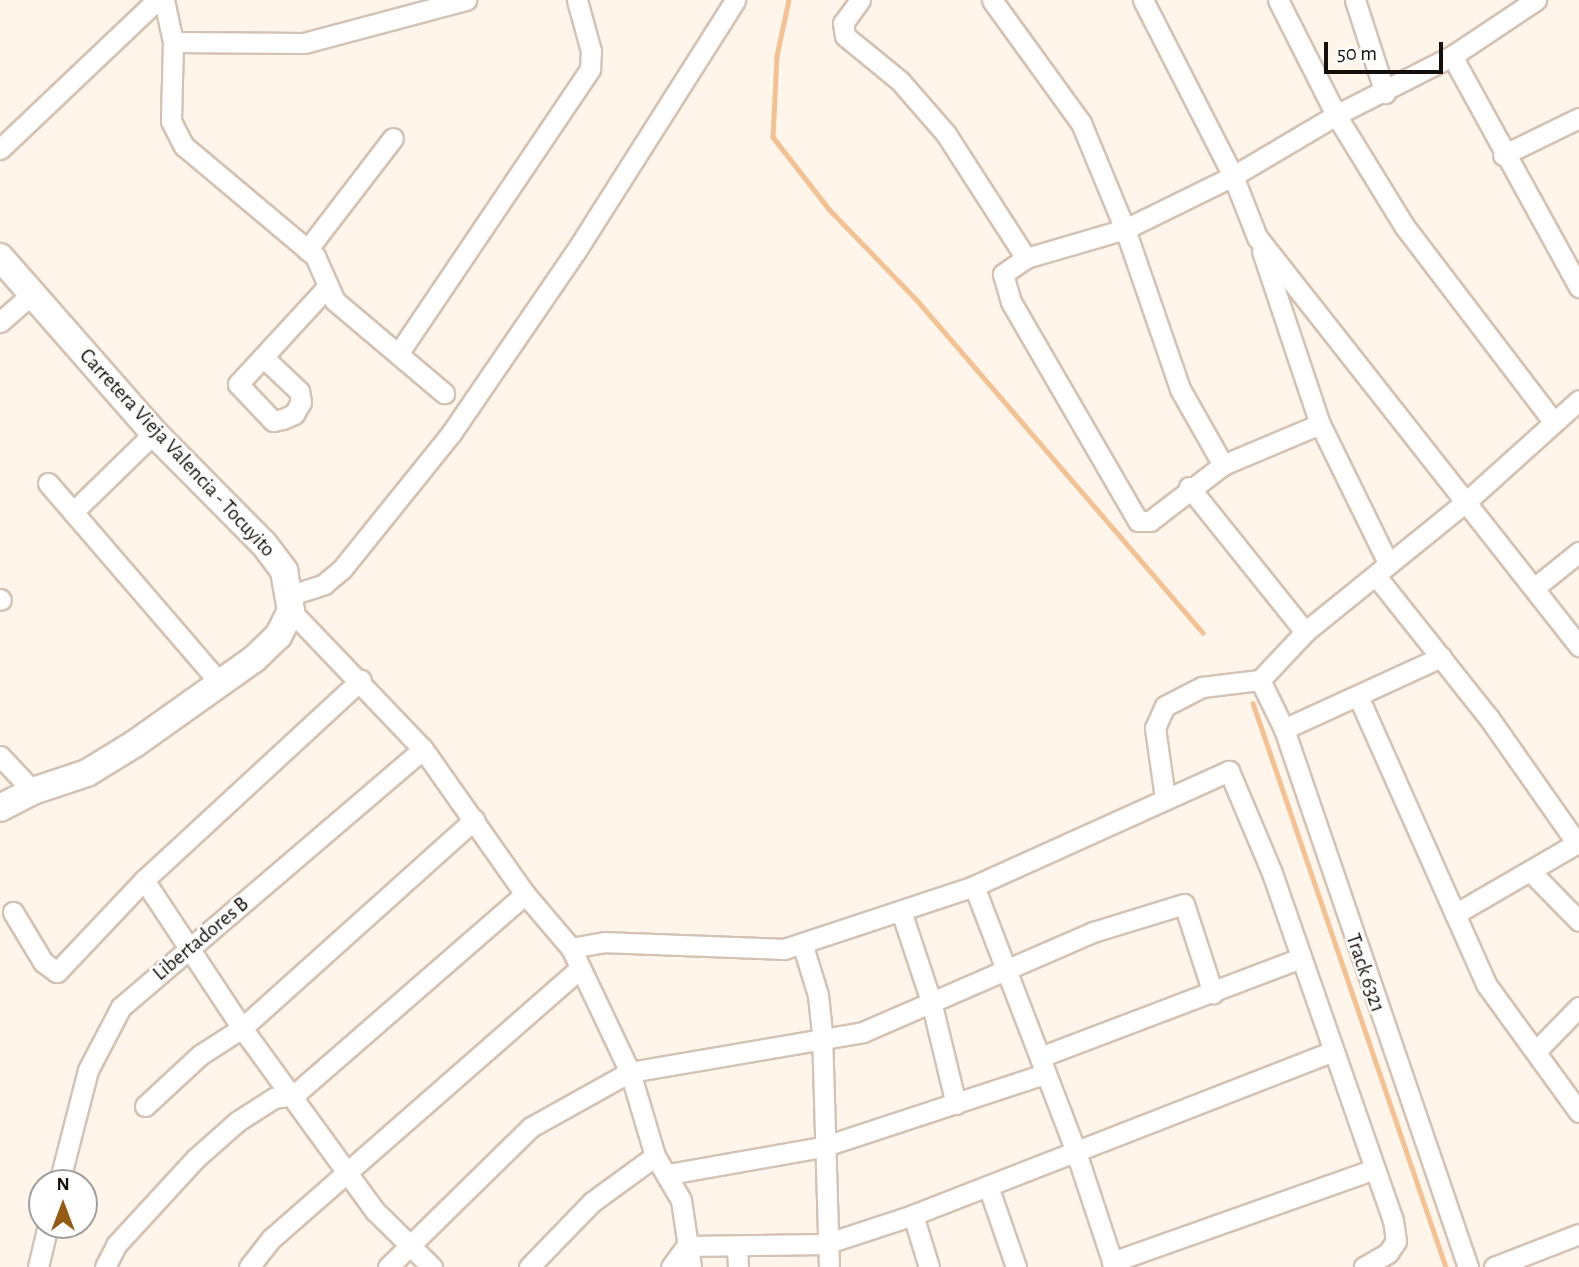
<!DOCTYPE html>
<style>
body{margin:0}
#map{position:relative;width:1579px;height:1267px;overflow:hidden;background:#fff5eb;font-family:"Alegreya Sans",sans-serif}
div>[style]{position:absolute}
[style*='--x']{left:calc(var(--x)*1px);top:calc(var(--y)*1px);width:calc(var(--w)*1px);rotate:calc(var(--a)*1deg)}
.stream>*{height:4.5px;margin:-2.25px;padding:0 2.25px;transform-origin:2.25px;border-radius:2.25px;background:#f2c294}
.roads{filter:drop-shadow(2px 0 #d4c3b5) drop-shadow(-2px 0 #d4c3b5) drop-shadow(0 2px #d4c3b5) drop-shadow(0 -2px #d4c3b5)}
.street>*{height:19px;margin:-9.5px;padding:0 9.5px;transform-origin:9.5px;border-radius:9.5px;background:#fff}
.secondary>*{height:26px;margin:-13px;padding:0 13px;transform-origin:13px;border-radius:13px;background:#fff}
span{translate:-50% -50%;white-space:nowrap;text-align:center;line-height:1.15;-webkit-text-stroke:5px #fff;paint-order:stroke}
.street-label{font-size:21px;color:#15100b}
.north{position:absolute;left:28px;top:1169px;width:70px;height:70px;box-sizing:border-box;background:#fff;border:2px solid #a19f9d;border-radius:50%;rotate:0deg;font-size:19px;font-weight:700;line-height:28px;text-align:center;color:#15100b}
.north::after{content:'';display:block;margin:auto;width:24px;height:32px;background:#945b17;clip-path:polygon(50% 0,100% 100%,50% 72%,0 100%)}
.scale{position:absolute;left:1324px;top:42px;width:119px;height:32px;box-sizing:border-box;border:4px solid #15100b;border-top:0;padding-left:9px;font-size:21px;line-height:24px;white-space:nowrap;color:#15100b;-webkit-text-stroke:5px #fff;paint-order:stroke}
</style>
<div id="map">
<div class="stream">
<div style="--x:789;--y:0;--w:57;--a:102.1"></div>
<div style="--x:777;--y:56;--w:81;--a:92.8"></div>
<div style="--x:773;--y:137;--w:91;--a:52.1"></div>
<div style="--x:829;--y:209;--w:125;--a:46"></div>
<div style="--x:916;--y:299;--w:440;--a:49.3"></div>
<div style="--x:1253;--y:703;--w:596;--a:71.11"></div>
</div>
<div class="roads">
<div class="street">
<div style="--x:164;--y:0;--w:43;--a:77.9"></div>
<div style="--x:173;--y:42;--w:79;--a:91.5"></div>
<div style="--x:171;--y:121;--w:28;--a:63"></div>
<div style="--x:184;--y:146;--w:171;--a:40"></div>
<div style="--x:315;--y:256;--w:49;--a:66"></div>
<div style="--x:335;--y:301;--w:143;--a:40.2"></div>
<div style="--x:860;--y:0;--w:29;--a:126"></div>
<div style="--x:843;--y:23;--w:13;--a:81"></div>
<div style="--x:845;--y:36;--w:71;--a:39.3"></div>
<div style="--x:900;--y:81;--w:70;--a:49"></div>
<div style="--x:946;--y:134;--w:148;--a:57.2"></div>
<div style="--x:992;--y:0;--w:152;--a:54.1"></div>
<div style="--x:1081;--y:123;--w:115;--a:67.5"></div>
<div style="--x:1125;--y:229;--w:169;--a:71"></div>
<div style="--x:1180;--y:389;--w:87;--a:60.5"></div>
<div style="--x:1143;--y:0;--w:198;--a:62.9"></div>
<div style="--x:1233;--y:176;--w:66;--a:68.5"></div>
<div style="--x:1257;--y:237;--w:521;--a:51.79"></div>
<div style="--x:1278;--y:0;--w:129;--a:63.2"></div>
<div style="--x:1336;--y:115;--w:132;--a:58.4"></div>
<div style="--x:1405;--y:227;--w:243;--a:52.7"></div>
<div style="--x:1355;--y:0;--w:98;--a:72.1"></div>
<div style="--x:173;--y:42;--w:131;--a:0.4"></div>
<div style="--x:304;--y:43;--w:168;--a:-14.9"></div>
<div style="--x:1452;--y:56;--w:264;--a:61.2"></div>
<div style="--x:0;--y:149;--w:216;--a:-43.5"></div>
<div style="--x:1503;--y:155;--w:85;--a:-26"></div>
<div style="--x:307;--y:250;--w:141;--a:-52.5"></div>
<div style="--x:1262;--y:251;--w:182;--a:71.5"></div>
<div style="--x:1320;--y:424;--w:153;--a:63.9"></div>
<div style="--x:0;--y:322;--w:43;--a:-41.2"></div>
<div style="--x:398;--y:354;--w:344;--a:-56"></div>
<div style="--x:590;--y:69;--w:18;--a:-87"></div>
<div style="--x:591;--y:51;--w:53;--a:-105.4"></div>
<div style="--x:263;--y:357;--w:50;--a:43.4"></div>
<div style="--x:299;--y:391;--w:11;--a:80"></div>
<div style="--x:301;--y:402;--w:14;--a:120"></div>
<div style="--x:294;--y:414;--w:12;--a:156"></div>
<div style="--x:283;--y:419;--w:10;--a:169"></div>
<div style="--x:273;--y:421;--w:51;--a:-133.4"></div>
<div style="--x:238;--y:384;--w:133;--a:-47.4"></div>
<div style="--x:1320;--y:424;--w:105;--a:157.1"></div>
<div style="--x:1223;--y:465;--w:92;--a:142.5"></div>
<div style="--x:1150;--y:521;--w:12;--a:180"></div>
<div style="--x:1138;--y:521;--w:253;--a:-120.1"></div>
<div style="--x:1011;--y:302;--w:29;--a:-106"></div>
<div style="--x:1003;--y:274;--w:28;--a:-35"></div>
<div style="--x:1026;--y:258;--w:103;--a:-16.3"></div>
<div style="--x:1125;--y:229;--w:120;--a:-26.1"></div>
<div style="--x:1233;--y:176;--w:120;--a:-30.6"></div>
<div style="--x:1336;--y:115;--w:130;--a:-27"></div>
<div style="--x:1452;--y:56;--w:101;--a:-33.7"></div>
<div style="--x:48;--y:483;--w:265;--a:49.3"></div>
<div style="--x:1189;--y:487;--w:186;--a:51.3"></div>
<div style="--x:73;--y:512;--w:113;--a:-44.3"></div>
<div style="--x:1376;--y:576;--w:181;--a:51.5"></div>
<div style="--x:1489;--y:718;--w:153;--a:54.9"></div>
<div style="--x:1534;--y:588;--w:58;--a:-38.7"></div>
<div style="--x:291;--y:595;--w:35;--a:-18"></div>
<div style="--x:324;--y:584;--w:23;--a:-40"></div>
<div style="--x:342;--y:569;--w:176;--a:-51.2"></div>
<div style="--x:452;--y:432;--w:219;--a:-55.6"></div>
<div style="--x:576;--y:251;--w:297;--a:-57.6"></div>
<div style="--x:0;--y:599;--w:1;--a:45"></div>
<div style="--x:291;--y:611;--w:191;--a:46.3"></div>
<div style="--x:423;--y:749;--w:177;--a:54.9"></div>
<div style="--x:525;--y:894;--w:71;--a:49.6"></div>
<div style="--x:571;--y:948;--w:137;--a:64.6"></div>
<div style="--x:630;--y:1072;--w:88;--a:73.4"></div>
<div style="--x:655;--y:1156;--w:51;--a:59.4"></div>
<div style="--x:681;--y:1200;--w:68;--a:81.5"></div>
<div style="--x:1260;--y:680;--w:55;--a:63.9"></div>
<div style="--x:1284;--y:729;--w:569;--a:71.12"></div>
<div style="--x:1358;--y:696;--w:315;--a:66"></div>
<div style="--x:1486;--y:984;--w:158;--a:54"></div>
<div style="--x:1284;--y:729;--w:173;--a:-24.6"></div>
<div style="--x:0;--y:756;--w:48;--a:46.7"></div>
<div style="--x:1165;--y:798;--w:71;--a:-98.1"></div>
<div style="--x:1155;--y:728;--w:24;--a:-66"></div>
<div style="--x:1165;--y:706;--w:42;--a:-27.2"></div>
<div style="--x:1202;--y:687;--w:58;--a:-6.9"></div>
<div style="--x:1260;--y:680;--w:66;--a:-46.8"></div>
<div style="--x:1305;--y:632;--w:210;--a:-39"></div>
<div style="--x:1468;--y:500;--w:149;--a:-42"></div>
<div style="--x:1532;--y:873;--w:67;--a:45.6"></div>
<div style="--x:144;--y:880;--w:178;--a:56.5"></div>
<div style="--x:242;--y:1028;--w:226;--a:54"></div>
<div style="--x:375;--y:1211;--w:80;--a:44.5"></div>
<div style="--x:974;--y:886;--w:285;--a:69"></div>
<div style="--x:1076;--y:1152;--w:121;--a:71.7"></div>
<div style="--x:901;--y:911;--w:95;--a:71.6"></div>
<div style="--x:931;--y:1001;--w:106;--a:76.4"></div>
<div style="--x:13;--y:912;--w:58;--a:59"></div>
<div style="--x:43;--y:962;--w:17;--a:36"></div>
<div style="--x:57;--y:972;--w:127;--a:-46.6"></div>
<div style="--x:144;--y:880;--w:295;--a:-42.7"></div>
<div style="--x:1455;--y:914;--w:143;--a:-30.1"></div>
<div style="--x:802;--y:943;--w:54;--a:72.9"></div>
<div style="--x:818;--y:995;--w:37;--a:84"></div>
<div style="--x:822;--y:1032;--w:235;--a:88.3"></div>
<div style="--x:571;--y:948;--w:35;--a:-10"></div>
<div style="--x:605;--y:942;--w:179;--a:2.2"></div>
<div style="--x:784;--y:949;--w:200;--a:-18.3"></div>
<div style="--x:974;--y:886;--w:280;--a:-24.3"></div>
<div style="--x:1229;--y:771;--w:111;--a:67.1"></div>
<div style="--x:1272;--y:873;--w:367;--a:70.8"></div>
<div style="--x:1393;--y:1220;--w:21;--a:82"></div>
<div style="--x:1396;--y:1241;--w:14;--a:124"></div>
<div style="--x:1388;--y:1253;--w:28;--a:150"></div>
<div style="--x:1536;--y:1051;--w:62;--a:-45.7"></div>
<div style="--x:1040;--y:1057;--w:276;--a:-20.8"></div>
<div style="--x:145;--y:1106;--w:75;--a:-42.8"></div>
<div style="--x:200;--y:1055;--w:50;--a:-32.7"></div>
<div style="--x:242;--y:1028;--w:312;--a:-41.9"></div>
<div style="--x:669;--y:1174;--w:155;--a:-10"></div>
<div style="--x:822;--y:1147;--w:234;--a:-18.2"></div>
<div style="--x:59;--y:1183;--w:117;--a:-75.6"></div>
<div style="--x:88;--y:1070;--w:71;--a:-62.4"></div>
<div style="--x:121;--y:1007;--w:397;--a:-40.5"></div>
<div style="--x:988;--y:1186;--w:86;--a:70.9"></div>
<div style="--x:913;--y:1215;--w:54;--a:72.9"></div>
<div style="--x:737;--y:1248;--w:19;--a:87"></div>
<div style="--x:1112;--y:1262;--w:278;--a:-19.5"></div>
<div style="--x:38;--y:1267;--w:43;--a:-76.6"></div>
<div style="--x:105;--y:1267;--w:25;--a:-63"></div>
<div style="--x:116;--y:1245;--w:117;--a:-47.4"></div>
<div style="--x:195;--y:1159;--w:57;--a:-41.5"></div>
<div style="--x:238;--y:1121;--w:43;--a:-32.6"></div>
<div style="--x:274;--y:1098;--w:20;--a:-9"></div>
<div style="--x:294;--y:1095;--w:306;--a:-41"></div>
<div style="--x:249;--y:1267;--w:37;--a:-52"></div>
<div style="--x:272;--y:1238;--w:408;--a:-41.2"></div>
<div style="--x:388;--y:1267;--w:200;--a:-44.4"></div>
<div style="--x:531;--y:1127;--w:113;--a:-29.1"></div>
<div style="--x:630;--y:1072;--w:236;--a:-9.7"></div>
<div style="--x:863;--y:1032;--w:251;--a:-23.5"></div>
<div style="--x:1093;--y:932;--w:95;--a:-17.1"></div>
<div style="--x:1184;--y:904;--w:94;--a:72"></div>
<div style="--x:529;--y:1267;--w:91;--a:-45.9"></div>
<div style="--x:592;--y:1202;--w:78;--a:-36.1"></div>
<div style="--x:671;--y:1267;--w:26;--a:-54"></div>
<div style="--x:686;--y:1246;--w:139;--a:-0.8"></div>
<div style="--x:825;--y:1244;--w:93;--a:-18.2"></div>
<div style="--x:913;--y:1215;--w:449;--a:-21.3"></div>
<div style="--x:1494;--y:1267;--w:91;--a:-21.2"></div>
</div>
<div class="secondary">
<div style="--x:0;--y:257;--w:234;--a:48.8"></div>
<div style="--x:154;--y:433;--w:156;--a:45.3"></div>
<div style="--x:264;--y:544;--w:34;--a:53"></div>
<div style="--x:284;--y:571;--w:41;--a:80.1"></div>
<div style="--x:291;--y:611;--w:28;--a:117"></div>
<div style="--x:278;--y:636;--w:33;--a:136"></div>
<div style="--x:254;--y:659;--w:145;--a:144.6"></div>
<div style="--x:136;--y:743;--w:57;--a:148.5"></div>
<div style="--x:87;--y:773;--w:57;--a:161.6"></div>
<div style="--x:33;--y:791;--w:37;--a:153"></div>
</div>
</div>
<div class="street-label">
<span style="left:177px;top:453px;rotate:47deg">Carretera Vieja Valencia - Tocuyito</span>
<span style="left:201px;top:939px;rotate:-40deg">Libertadores B</span>
<span style="left:1365px;top:973px;rotate:71deg">Track 6321</span>
</div>
<div class="north">N</div>
<div class="scale">50 m</div>
</div>
